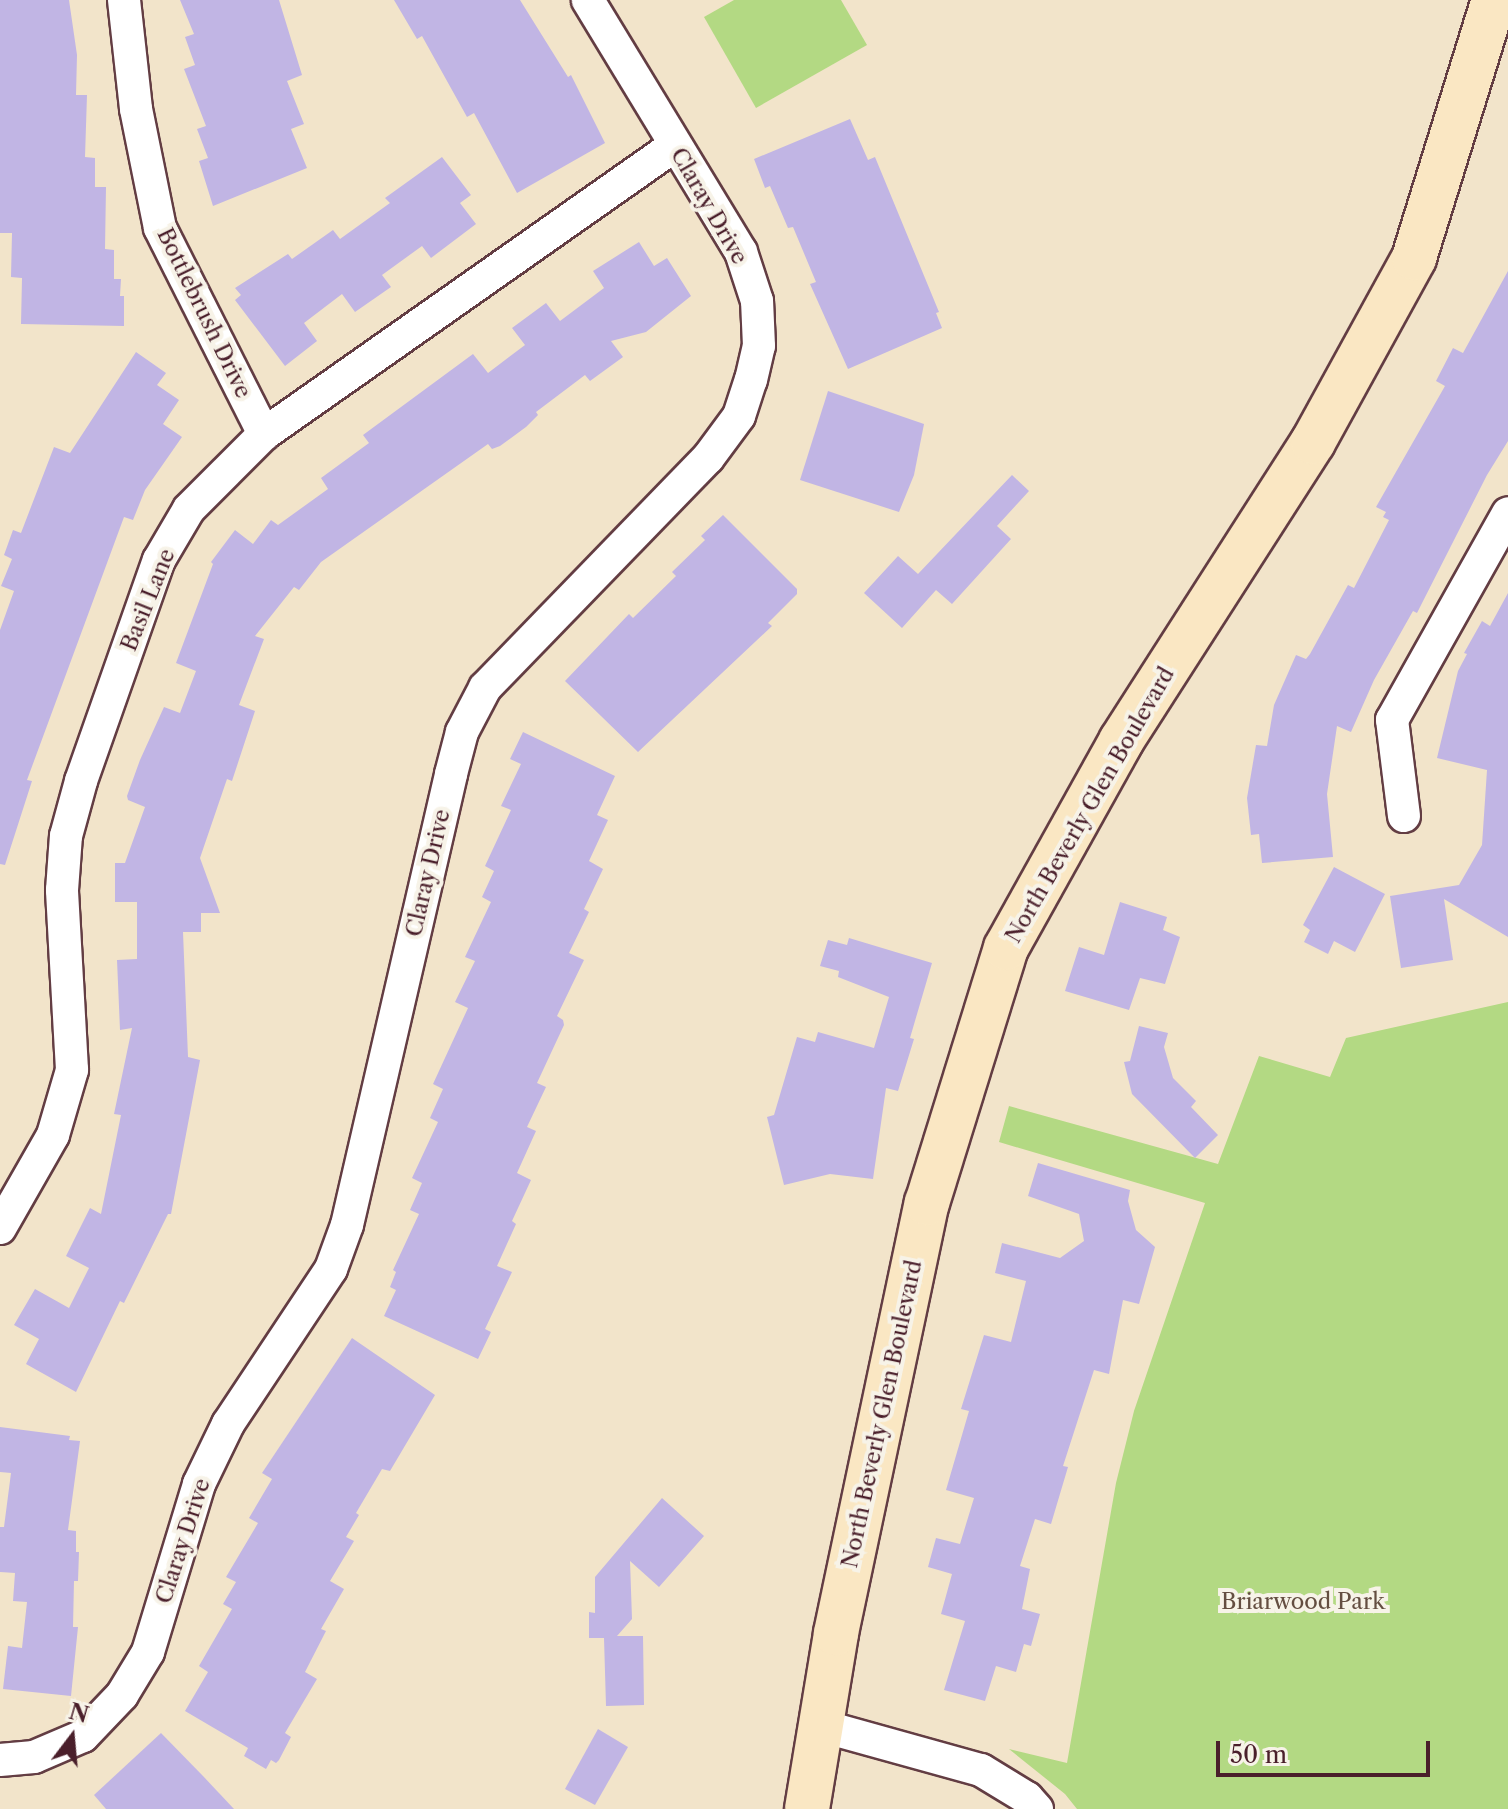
<!DOCTYPE html>
<style>
body{margin:0}
#map{position:relative;width:1508px;height:1809px;overflow:hidden;background:#f2e4ca;font-family:"Libre Caslon Text",serif}
div>[style]{position:absolute}
[style*='--x']{left:calc(var(--x)*1px);top:calc(var(--y)*1px);width:calc(var(--w)*1px);rotate:calc(var(--a)*1deg)}
.green>*{inset:0;background:#b3d983}
.building>*{inset:0;background:#c1b5e4}
.roads{filter:drop-shadow(2px 0 #633d43) drop-shadow(-2px 0 #633d43) drop-shadow(0 2px #633d43) drop-shadow(0 -2px #633d43)}
.minor>*{height:32px;margin:-16px;padding:0 16px;transform-origin:16px;border-radius:16px;background:#fff}
.secondary>*{height:44px;margin:-22px;padding:0 22px;transform-origin:22px;border-radius:22px;background:#fae7c3}
span{translate:-50% -50%;white-space:nowrap;text-align:center;line-height:1.15;-webkit-text-stroke:8px #f7f3e8;paint-order:stroke}
.street-label{font-size:22px;color:#4a1f2b}
.park-label{font-size:22px;color:#644e41}
.north{position:absolute;left:32px;top:1697px;width:80px;height:80px;-webkit-text-stroke:6px #f7f3e8;paint-order:stroke;rotate:16deg;font-size:22px;font-weight:700;line-height:32px;text-align:center;color:#4a1f2b}
.north::after{content:'';display:block;margin:auto;width:28px;height:36px;background:#4a1f2b;clip-path:polygon(50% 0,100% 100%,50% 72%,0 100%)}
.scale{position:absolute;left:1216px;top:1741px;width:214px;height:36px;box-sizing:border-box;border:4px solid #4a1f2b;border-top:0;padding-left:10px;font-size:24px;line-height:28px;white-space:nowrap;color:#4a1f2b;-webkit-text-stroke:6px #f7f3e8;paint-order:stroke}
</style>
<div id="map">
<div class="green">
<div style="clip-path:polygon(734px 0,841px 0,867px 45px,756px 108px,704px 17px)"></div>
<div style="clip-path:polygon(1508px 1002px,1508px 1809px,1077px 1809px,1065px 1794px,1009px 1749px,1067px 1763px,1116px 1483px,1134px 1411px,1205px 1203px,999px 1142px,1009px 1106px,1218px 1164px,1259px 1056px,1330px 1077px,1346px 1038px)"></div>
</div>
<div class="building">
<div style="clip-path:polygon(0 0,69px 0,77px 55px,76px 95px,87px 95px,85px 157px,95px 158px,95px 187px,106px 187px,105px 249px,114px 250px,114px 279px,121px 279px,120px 296px,124px 296px,124px 326px,21px 324px,22px 278px,11px 277px,12px 233px,0 233px)"></div>
<div style="clip-path:polygon(180px 0,279px 0,302px 75px,287px 81px,304px 124px,291px 129px,307px 168px,213px 206px,199px 161px,208px 158px,197px 129px,206px 126px,184px 69px,195px 65px,185px 37px,194px 34px)"></div>
<div style="clip-path:polygon(394px 0,520px 0,568px 77px,571px 75px,605px 143px,517px 193px,474px 113px,467px 117px,422px 36px,417px 39px)"></div>
<div style="clip-path:polygon(850px 119px,868px 160px,875px 157px,939px 312px,936px 313px,942px 328px,848px 369px,810px 284px,816px 282px,793px 227px,788px 228px,770px 186px,765px 188px,754px 159px)"></div>
<div style="clip-path:polygon(442px 157px,471px 195px,460px 203px,476px 224px,431px 258px,422px 246px,382px 275px,391px 287px,355px 312px,342px 294px,304px 323px,317px 341px,285px 366px,235px 300px,241px 295px,235px 288px,288px 254px,292px 259px,333px 230px,340px 239px,390px 203px,385px 198px)"></div>
<div style="clip-path:polygon(639px 242px,654px 266px,667px 258px,691px 296px,646px 332px,611px 341px,623px 357px,590px 381px,585px 375px,536px 412px,538px 415px,526px 427px,500px 446px,492px 449px,488px 444px,321px 562px,299px 590px,294px 587px,255px 636px,264px 639px,239px 705px,255px 711px,232px 781px,227px 779px,200px 858px,220px 913px,201px 913px,201px 932px,183px 932px,188px 1057px,200px 1060px,171px 1214px,168px 1214px,124px 1303px,120px 1301px,76px 1392px,26px 1364px,39px 1339px,14px 1325px,35px 1289px,69px 1308px,89px 1268px,66px 1256px,90px 1208px,101px 1214px,121px 1115px,114px 1114px,132px 1028px,120px 1030px,117px 960px,137px 959px,137px 902px,115px 902px,115px 863px,125px 863px,145px 807px,128px 800px,127px 796px,140px 760px,164px 707px,180px 713px,196px 671px,176px 663px,213px 564px,211px 562px,235px 530px,253px 544px,271px 520px,278px 525px,328px 489px,321px 478px,369px 443px,363px 435px,473px 354px,488px 373px,525px 345px,512px 328px,546px 303px,560px 321px,604px 288px,593px 271px)"></div>
<div style="clip-path:polygon(1508px 271px,1508px 441px,1487px 475px,1417px 613px,1413px 611px,1374px 680px,1351px 732px,1337px 726px,1327px 794px,1333px 857px,1262px 863px,1259px 834px,1251px 835px,1247px 798px,1256px 745px,1267px 746px,1274px 705px,1296px 655px,1306px 659px,1310px 654px,1348px 585px,1354px 588px,1389px 520px,1383px 517px,1386px 512px,1376px 507px,1445px 386px,1436px 381px,1453px 348px,1463px 353px)"></div>
<div style="clip-path:polygon(136px 352px,166px 373px,157px 385px,179px 400px,163px 424px,182px 437px,145px 490px,133px 520px,124px 517px,27px 780px,32px 781px,5px 865px,0 864px,0 630px,14px 591px,1px 586px,12px 559px,4px 555px,13px 530px,21px 533px,54px 447px,70px 453px)"></div>
<div style="clip-path:polygon(828px 391px,924px 424px,914px 475px,899px 512px,800px 480px)"></div>
<div style="clip-path:polygon(1012px 475px,1029px 491px,997px 526px,1011px 539px,952px 604px,936px 590px,902px 628px,864px 593px,898px 556px,918px 574px)"></div>
<div style="clip-path:polygon(723px 515px,797px 589px,797px 594px,768px 623px,772px 626px,638px 752px,565px 681px,629px 614px,633px 618px,676px 576px,672px 572px,705px 540px,701px 536px)"></div>
<div style="clip-path:polygon(1508px 593px,1508px 937px,1444px 899px,1453px 960px,1401px 968px,1390px 896px,1459px 885px,1482px 845px,1487px 770px,1437px 758px,1458px 671px,1467px 654px,1464px 653px,1482px 621px,1490px 626px)"></div>
<div style="clip-path:polygon(523px 732px,615px 776px,597px 815px,608px 820px,589px 861px,603px 869px,584px 909px,589px 912px,569px 953px,584px 960px,557px 1016px,563px 1020px,564px 1025px,537px 1083px,546px 1087px,527px 1127px,536px 1131px,517px 1173px,531px 1180px,512px 1221px,516px 1224px,497px 1266px,512px 1272px,485px 1329px,491px 1332px,478px 1359px,384px 1316px,396px 1290px,390px 1287px,396px 1272px,393px 1270px,419px 1214px,410px 1210px,422px 1183px,412px 1178px,438px 1122px,430px 1118px,443px 1089px,433px 1084px,468px 1008px,455px 1002px,475px 961px,465px 957px,491px 902px,482px 897px,494px 871px,485px 866px,511px 810px,501px 806px,521px 764px,510px 759px)"></div>
<div style="clip-path:polygon(1334px 867px,1385px 894px,1355px 952px,1334px 941px,1328px 954px,1304px 942px,1310px 930px,1303px 925px)"></div>
<div style="clip-path:polygon(1120px 902px,1167px 917px,1163px 930px,1180px 937px,1165px 984px,1140px 978px,1129px 1010px,1065px 991px,1079px 947px,1104px 955px)"></div>
<div style="clip-path:polygon(849px 938px,932px 963px,910px 1038px,914px 1039px,898px 1091px,886px 1088px,873px 1179px,830px 1174px,784px 1185px,767px 1117px,774px 1115px,797px 1037px,815px 1042px,818px 1032px,874px 1048px,889px 997px,838px 977px,839px 971px,820px 966px,828px 940px,847px 945px)"></div>
<div style="clip-path:polygon(1139px 1026px,1168px 1033px,1164px 1047px,1173px 1078px,1196px 1101px,1191px 1107px,1218px 1135px,1195px 1158px,1132px 1094px,1124px 1062px,1130px 1061px)"></div>
<div style="clip-path:polygon(1038px 1163px,1130px 1190px,1128px 1201px,1136px 1230px,1155px 1247px,1139px 1304px,1123px 1300px,1109px 1374px,1094px 1370px,1063px 1466px,1068px 1467px,1051px 1524px,1035px 1519px,1020px 1566px,1030px 1569px,1022px 1609px,1040px 1614px,1031px 1646px,1024px 1644px,1016px 1672px,996px 1666px,985px 1701px,944px 1690px,965px 1621px,941px 1614px,952px 1574px,928px 1567px,936px 1538px,960px 1544px,974px 1498px,946px 1490px,969px 1411px,961px 1409px,984px 1335px,1011px 1342px,1026px 1281px,995px 1273px,1002px 1243px,1060px 1258px,1084px 1241px,1079px 1214px,1028px 1196px)"></div>
<div style="clip-path:polygon(352px 1338px,435px 1395px,390px 1471px,382px 1469px,356px 1513px,359px 1515px,346px 1537px,354px 1541px,330px 1581px,344px 1589px,321px 1629px,326px 1631px,305px 1672px,317px 1679px,285px 1733px,291px 1737px,279px 1760px,276px 1763px,271px 1760px,266px 1769px,244px 1756px,248px 1748px,185px 1711px,208px 1672px,199px 1666px,232px 1609px,223px 1604px,236px 1582px,226px 1577px,258px 1523px,249px 1518px,272px 1479px,262px 1473px)"></div>
<div style="clip-path:polygon(0 1427px,70px 1436px,69px 1440px,80px 1441px,68px 1530px,76px 1531px,76px 1552px,79px 1552px,78px 1581px,74px 1581px,73px 1627px,78px 1627px,71px 1696px,3px 1689px,8px 1646px,22px 1648px,27px 1602px,13px 1601px,15px 1573px,0 1572px,0 1527px,4px 1527px,11px 1473px,0 1472px)"></div>
<div style="clip-path:polygon(662px 1498px,704px 1536px,659px 1587px,630px 1561px,632px 1619px,617px 1636px,643px 1636px,644px 1705px,606px 1706px,604px 1638px,589px 1638px,589px 1612px,595px 1613px,595px 1577px)"></div>
<div style="clip-path:polygon(598px 1729px,628px 1747px,595px 1805px,565px 1789px)"></div>
<div style="clip-path:polygon(161px 1733px,203px 1776px,234px 1809px,106px 1809px,94px 1795px)"></div>
</div>
<div class="roads">
<div class="minor">
<div style="--x:124;--y:0;--w:110;--a:83.7"></div>
<div style="--x:136;--y:109;--w:121;--a:78.6"></div>
<div style="--x:160;--y:228;--w:231;--a:63.2"></div>
<div style="--x:1404;--y:816;--w:97;--a:-97.1"></div>
<div style="--x:1392;--y:720;--w:237;--a:-60.7"></div>
<div style="--x:0;--y:1228;--w:107;--a:-60.3"></div>
<div style="--x:53;--y:1135;--w:68;--a:-73.7"></div>
<div style="--x:72;--y:1070;--w:180;--a:-93.2"></div>
<div style="--x:62;--y:890;--w:54;--a:-85.8"></div>
<div style="--x:66;--y:836;--w:57;--a:-74.7"></div>
<div style="--x:81;--y:781;--w:234;--a:-70.6"></div>
<div style="--x:159;--y:560;--w:59;--a:-59.5"></div>
<div style="--x:189;--y:509;--w:106;--a:-45"></div>
<div style="--x:264;--y:434;--w:501;--a:-35.09"></div>
<div style="--x:822;--y:1726;--w:165;--a:15.5"></div>
<div style="--x:981;--y:1770;--w:54;--a:31.3"></div>
<div style="--x:1027;--y:1798;--w:15;--a:48"></div>
<div style="--x:0;--y:1760;--w:34;--a:-5"></div>
<div style="--x:34;--y:1757;--w:53;--a:-23.2"></div>
<div style="--x:83;--y:1736;--w:57;--a:-46.4"></div>
<div style="--x:122;--y:1695;--w:50;--a:-58.8"></div>
<div style="--x:148;--y:1652;--w:176;--a:-73.1"></div>
<div style="--x:199;--y:1484;--w:67;--a:-64.2"></div>
<div style="--x:228;--y:1424;--w:186;--a:-56.4"></div>
<div style="--x:331;--y:1269;--w:47;--a:-70"></div>
<div style="--x:347;--y:1225;--w:463;--a:-77"></div>
<div style="--x:451;--y:774;--w:43;--a:-75.3"></div>
<div style="--x:462;--y:732;--w:50;--a:-62.4"></div>
<div style="--x:485;--y:688;--w:320;--a:-45.9"></div>
<div style="--x:708;--y:458;--w:52;--a:-53.6"></div>
<div style="--x:739;--y:416;--w:38;--a:-72"></div>
<div style="--x:751;--y:380;--w:35;--a:-77"></div>
<div style="--x:759;--y:346;--w:45;--a:-92.5"></div>
<div style="--x:757;--y:301;--w:52;--a:-108.1"></div>
<div style="--x:741;--y:252;--w:295;--a:-121.3"></div>
</div>
<div class="secondary">
<div style="--x:807;--y:1809;--w:178;--a:-80.6"></div>
<div style="--x:836;--y:1633;--w:440;--a:-78.1"></div>
<div style="--x:927;--y:1203;--w:267;--a:-72.8"></div>
<div style="--x:1006;--y:948;--w:237;--a:-60.9"></div>
<div style="--x:1121;--y:741;--w:355;--a:-57.3"></div>
<div style="--x:1313;--y:442;--w:210;--a:-61.2"></div>
<div style="--x:1414;--y:258;--w:270;--a:-72.8"></div>
</div>
</div>
<div class="street-label">
<span style="left:709px;top:206px;rotate:60deg">Claray Drive</span>
<span style="left:204px;top:313px;rotate:64deg">Bottlebrush Drive</span>
<span style="left:148px;top:600px;rotate:-68deg">Basil Lane</span>
<span style="left:1090px;top:805px;rotate:-60deg">North Beverly Glen Boulevard</span>
<span style="left:428px;top:873px;rotate:-77deg">Claray Drive</span>
<span style="left:882px;top:1414px;rotate:-78deg">North Beverly Glen Boulevard</span>
<span style="left:183px;top:1541px;rotate:-72deg">Claray Drive</span>
</div>
<div class="park-label">
<span style="left:1303px;top:1602px">Briarwood Park</span>
</div>
<div class="north">N</div>
<div class="scale">50 m</div>
</div>
